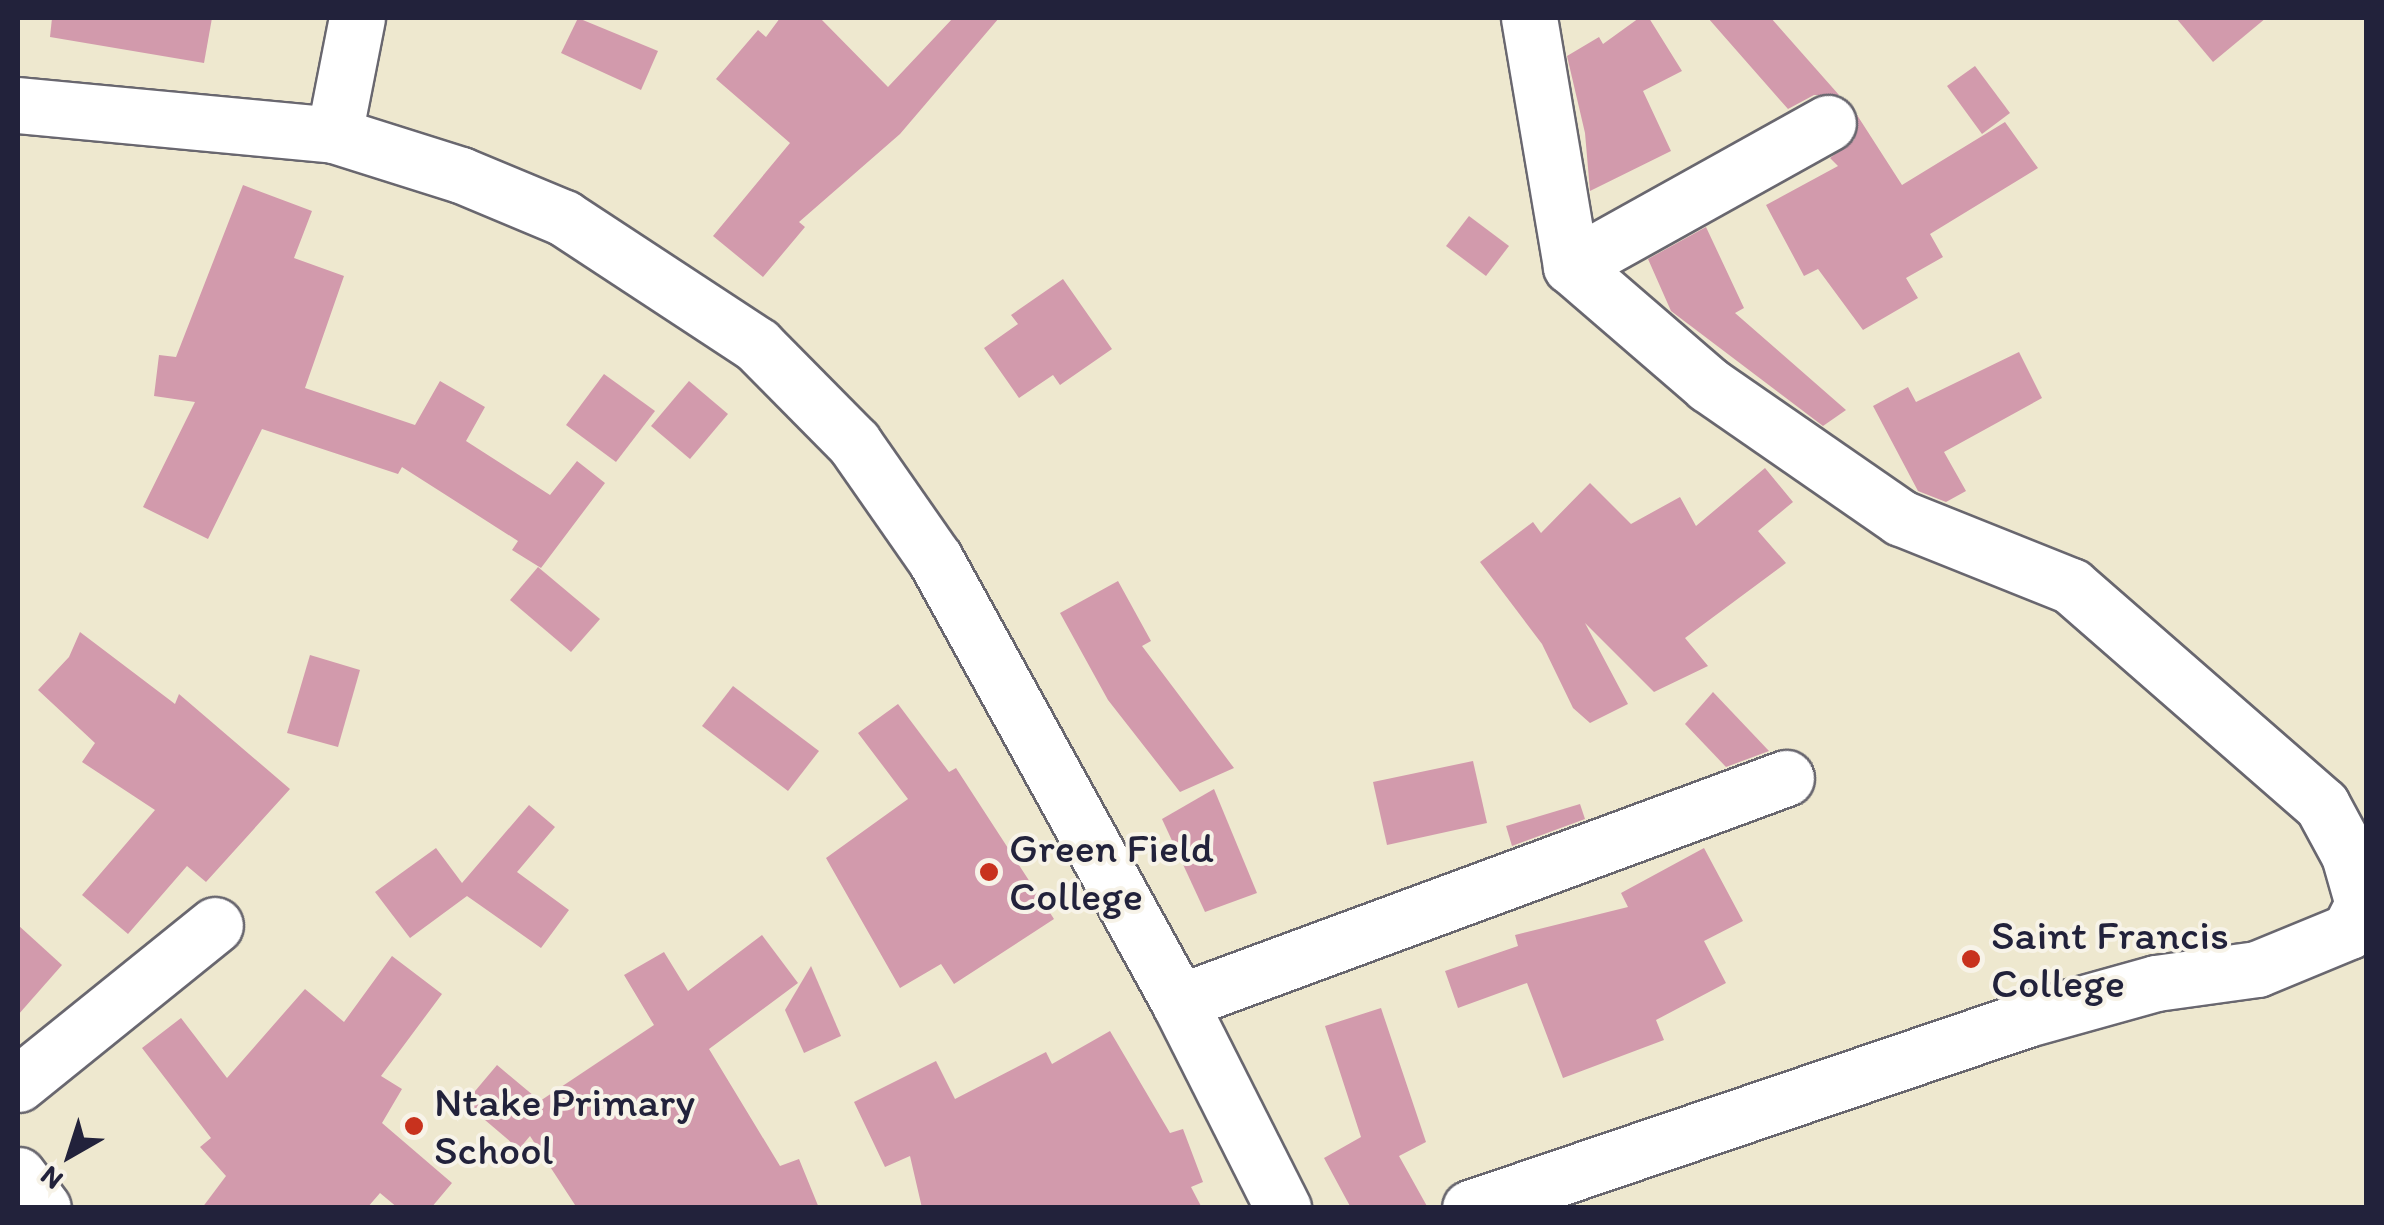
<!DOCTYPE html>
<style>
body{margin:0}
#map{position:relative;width:2384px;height:1225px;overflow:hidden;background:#eee8cf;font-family:Itim,sans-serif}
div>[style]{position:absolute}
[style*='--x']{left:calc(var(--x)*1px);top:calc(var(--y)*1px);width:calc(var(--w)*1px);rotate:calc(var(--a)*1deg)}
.building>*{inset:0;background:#d29aac}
.roads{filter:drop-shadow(2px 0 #69676f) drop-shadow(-2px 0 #69676f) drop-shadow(0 2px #69676f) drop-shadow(0 -2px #69676f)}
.minor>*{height:55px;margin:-27.5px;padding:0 27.5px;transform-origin:27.5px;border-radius:27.5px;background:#fff}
.dots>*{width:28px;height:28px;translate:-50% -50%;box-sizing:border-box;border:5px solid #f7f3e8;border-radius:50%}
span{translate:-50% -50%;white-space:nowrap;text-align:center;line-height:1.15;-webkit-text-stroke:8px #f7f3e8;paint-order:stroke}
.poi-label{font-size:42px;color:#22223b}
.left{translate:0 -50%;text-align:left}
.frame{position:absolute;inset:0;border:20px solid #22223b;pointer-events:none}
.north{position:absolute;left:20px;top:1105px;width:100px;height:100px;-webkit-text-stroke:8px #f7f3e8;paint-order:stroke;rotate:219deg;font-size:28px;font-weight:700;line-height:40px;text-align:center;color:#22223b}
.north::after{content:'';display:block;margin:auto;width:35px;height:45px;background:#22223b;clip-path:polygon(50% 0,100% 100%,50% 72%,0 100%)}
</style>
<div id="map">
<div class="building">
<div style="clip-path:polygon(52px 18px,212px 18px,204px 63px,50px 37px)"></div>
<div style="clip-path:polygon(578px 18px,658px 51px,641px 90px,561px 53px)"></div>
<div style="clip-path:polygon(780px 18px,820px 18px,888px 87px,953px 18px,999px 18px,900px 134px,799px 222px,805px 227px,763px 277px,713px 236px,790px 143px,716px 79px,758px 30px,766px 37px)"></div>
<div style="clip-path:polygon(1639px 18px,1649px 18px,1682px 71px,1643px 91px,1671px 151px,1590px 191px,1585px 133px,1567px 56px,1599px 37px,1603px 44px)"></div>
<div style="clip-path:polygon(1708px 18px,1771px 18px,1839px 95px,1814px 95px,1788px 109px)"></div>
<div style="clip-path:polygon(2176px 18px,2266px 18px,2213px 62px)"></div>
<div style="clip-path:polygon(1975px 66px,2010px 113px,1982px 134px,1947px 86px)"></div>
<div style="clip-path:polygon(1857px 115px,1902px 185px,2005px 122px,2038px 168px,1930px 234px,1943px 257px,1906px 278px,1918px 298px,1863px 330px,1818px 269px,1804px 276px,1766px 205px,1838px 166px,1830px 158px,1854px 140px)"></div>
<div style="clip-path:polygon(243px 185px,312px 211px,294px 258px,344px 276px,305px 388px,415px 425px,440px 381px,485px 407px,466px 441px,550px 495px,577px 461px,605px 483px,541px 568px,512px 550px,518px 541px,402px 467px,398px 474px,262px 429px,208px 539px,143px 507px,195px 402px,154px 396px,159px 355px,176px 357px)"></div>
<div style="clip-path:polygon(1469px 216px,1509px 246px,1486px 276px,1446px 246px)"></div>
<div style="clip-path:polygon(1706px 227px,1744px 308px,1735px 313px,1846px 410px,1823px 426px,1671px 311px,1648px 259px)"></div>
<div style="clip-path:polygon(1063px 279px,1112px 349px,1060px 385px,1053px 375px,1019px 398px,984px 348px,1018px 324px,1011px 315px)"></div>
<div style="clip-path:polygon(2019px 352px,2042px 398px,1944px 452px,1966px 491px,1946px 502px,1918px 491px,1873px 406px,1908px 387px,1916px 402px)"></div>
<div style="clip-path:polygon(604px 374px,655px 411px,616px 462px,566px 425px)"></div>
<div style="clip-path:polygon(689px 381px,728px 414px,690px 459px,651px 426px)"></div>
<div style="clip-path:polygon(1765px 468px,1793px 502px,1758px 531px,1786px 563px,1685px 638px,1708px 666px,1654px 692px,1585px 623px,1628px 704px,1590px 723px,1573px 708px,1542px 644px,1480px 562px,1533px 522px,1541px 533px,1590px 483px,1631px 524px,1680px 497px,1696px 526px)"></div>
<div style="clip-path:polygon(538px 567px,600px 619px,571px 652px,510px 600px)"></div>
<div style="clip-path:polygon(1118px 581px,1151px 641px,1142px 646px,1234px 768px,1180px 792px,1108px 700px,1060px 613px)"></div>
<div style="clip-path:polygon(80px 632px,175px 704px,179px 694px,290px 789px,206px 882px,187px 866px,128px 934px,82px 895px,155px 810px,82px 762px,95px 743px,38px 690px,69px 657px)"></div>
<div style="clip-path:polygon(310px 655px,360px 670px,338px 747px,287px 733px)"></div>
<div style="clip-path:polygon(733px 686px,819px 751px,788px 791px,702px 726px)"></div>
<div style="clip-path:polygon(1713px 692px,1769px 751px,1726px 767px,1685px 724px)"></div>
<div style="clip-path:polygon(898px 704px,949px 772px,956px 768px,1054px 919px,954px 984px,941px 964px,900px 988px,826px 858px,908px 799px,858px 733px)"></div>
<div style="clip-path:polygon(1473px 761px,1487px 823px,1387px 845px,1373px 782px)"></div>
<div style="clip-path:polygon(1214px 789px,1257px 893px,1205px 912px,1162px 819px)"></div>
<div style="clip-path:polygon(1580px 804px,1585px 819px,1512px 846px,1506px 826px)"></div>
<div style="clip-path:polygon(529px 805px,555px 827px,517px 872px,569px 910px,541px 948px,467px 896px,410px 938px,375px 892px,436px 848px,462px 883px)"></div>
<div style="clip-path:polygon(1704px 848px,1743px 921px,1704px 941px,1726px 983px,1656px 1020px,1664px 1040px,1563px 1078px,1527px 983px,1458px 1008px,1445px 971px,1518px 946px,1515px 935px,1628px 907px,1621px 893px)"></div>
<div style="clip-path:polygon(18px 925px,62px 965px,18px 1015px)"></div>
<div style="clip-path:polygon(762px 935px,798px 983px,709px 1049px,780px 1166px,799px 1159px,819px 1208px,577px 1208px,530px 1136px,519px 1149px,465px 1103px,497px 1065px,540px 1101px,654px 1025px,624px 975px,664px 952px,688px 991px)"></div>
<div style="clip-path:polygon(392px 956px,442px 994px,381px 1076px,402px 1089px,382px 1123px,452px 1183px,431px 1208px,398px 1208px,380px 1193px,367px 1208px,202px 1208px,226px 1176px,200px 1147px,211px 1138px,142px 1048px,181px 1018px,227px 1078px,305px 989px,344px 1022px)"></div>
<div style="clip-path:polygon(811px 966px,841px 1036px,804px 1053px,785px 1010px)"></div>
<div style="clip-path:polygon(1381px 1008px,1426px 1142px,1399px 1156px,1428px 1208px,1351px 1208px,1324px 1158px,1361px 1137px,1325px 1026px)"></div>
<div style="clip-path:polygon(1110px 1031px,1170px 1133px,1183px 1129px,1203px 1182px,1191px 1187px,1202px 1208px,922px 1208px,910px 1156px,885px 1167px,854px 1102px,936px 1061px,955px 1099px,1046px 1052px,1052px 1064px)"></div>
</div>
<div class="roads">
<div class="minor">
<div style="--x:18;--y:105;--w:317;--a:5.4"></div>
<div style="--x:334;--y:135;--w:133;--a:17.5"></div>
<div style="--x:461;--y:175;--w:112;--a:22.7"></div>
<div style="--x:564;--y:218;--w:231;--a:33.3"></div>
<div style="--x:757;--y:345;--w:138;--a:45.3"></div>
<div style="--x:854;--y:443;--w:141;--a:55.1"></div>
<div style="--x:935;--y:559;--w:506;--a:61.15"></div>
<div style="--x:1179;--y:1002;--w:231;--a:63.2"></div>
<div style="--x:334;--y:135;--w:119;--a:-78.9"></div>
<div style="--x:1571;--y:266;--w:294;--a:-29.1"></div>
<div style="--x:1179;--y:1002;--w:647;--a:-20.26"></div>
<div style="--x:18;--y:1084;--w:253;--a:-38.9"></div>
<div style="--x:18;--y:1175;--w:41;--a:52.9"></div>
<div style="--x:1470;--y:1208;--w:588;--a:-18.74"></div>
<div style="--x:2027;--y:1019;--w:134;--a:-15.6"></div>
<div style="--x:2156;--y:983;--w:102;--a:-7.9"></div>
<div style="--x:2257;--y:969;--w:100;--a:-22.4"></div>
<div style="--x:2349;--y:931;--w:30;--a:-63"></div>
<div style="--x:2363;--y:904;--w:51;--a:-105.9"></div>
<div style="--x:2349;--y:855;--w:57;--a:-118.4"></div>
<div style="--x:2322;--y:805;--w:333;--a:-138.9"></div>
<div style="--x:2071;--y:586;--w:183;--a:-158.2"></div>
<div style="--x:1901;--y:518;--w:234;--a:-145.3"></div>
<div style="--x:1709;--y:385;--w:182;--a:-139.2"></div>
<div style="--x:1571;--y:266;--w:252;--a:-99.6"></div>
</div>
</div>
<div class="dots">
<div style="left:989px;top:872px;background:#c8321e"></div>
<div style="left:1971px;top:959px;background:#c8321e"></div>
<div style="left:414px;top:1126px;background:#c8321e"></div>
</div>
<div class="poi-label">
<span class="left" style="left:1009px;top:872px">Green Field<br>College</span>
<span class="left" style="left:1991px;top:959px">Saint Francis<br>College</span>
<span class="left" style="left:434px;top:1126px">Ntake Primary<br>School</span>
</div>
<div class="frame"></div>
<div class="north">N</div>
</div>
